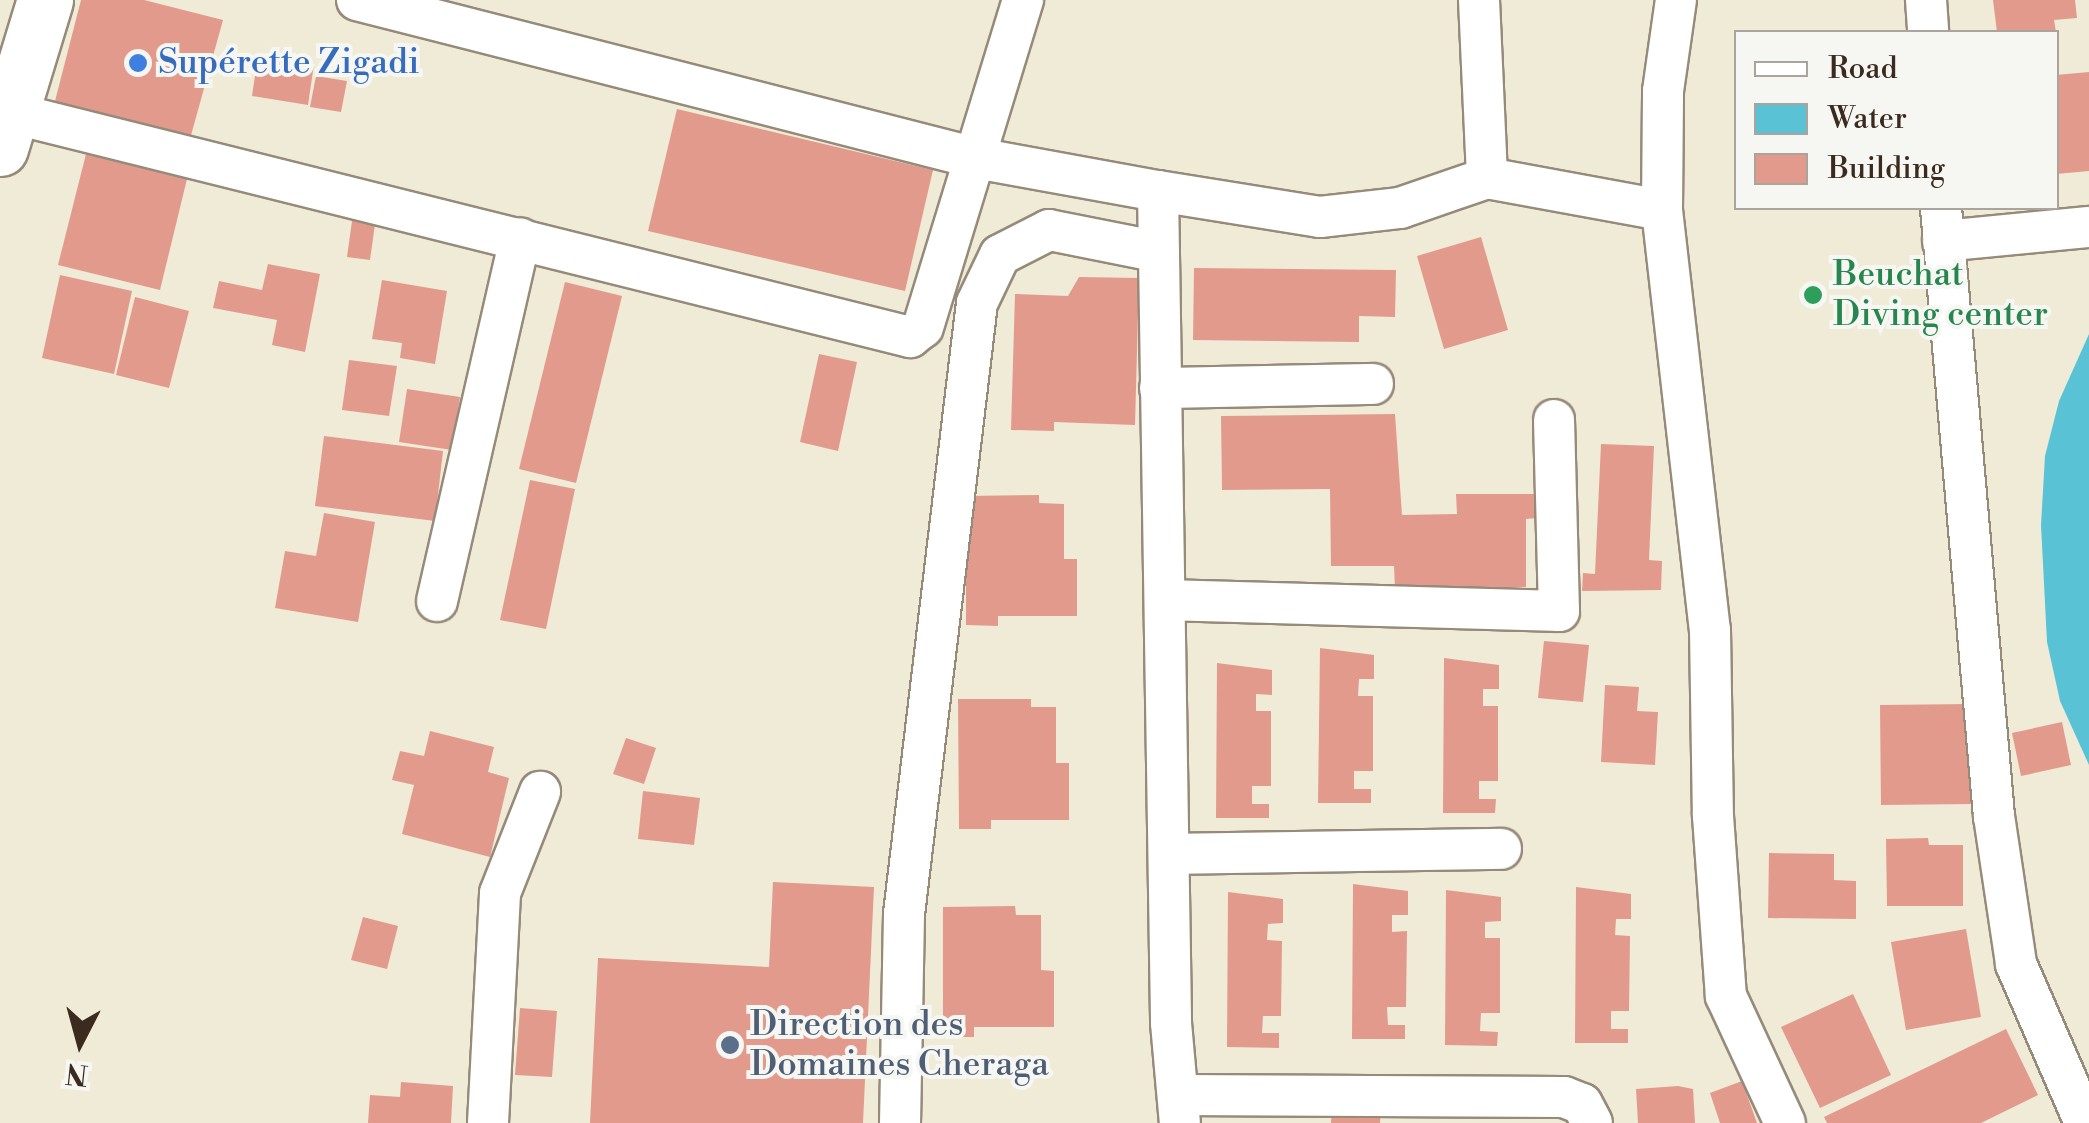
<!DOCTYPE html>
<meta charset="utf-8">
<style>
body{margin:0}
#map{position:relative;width:2089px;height:1123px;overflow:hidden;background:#f0ebd7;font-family:"Libre Bodoni",serif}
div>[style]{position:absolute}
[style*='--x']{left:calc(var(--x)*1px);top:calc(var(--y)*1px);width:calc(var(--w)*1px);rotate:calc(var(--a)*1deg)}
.water>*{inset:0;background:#59c3d5}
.building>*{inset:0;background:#e29a8c}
.roads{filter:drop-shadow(2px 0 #968a7a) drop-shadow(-2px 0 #968a7a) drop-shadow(0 2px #968a7a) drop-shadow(0 -2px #968a7a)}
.street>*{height:40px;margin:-20px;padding:0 20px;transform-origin:20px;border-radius:20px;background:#fff}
.primary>*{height:55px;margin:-27.5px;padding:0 27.5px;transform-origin:27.5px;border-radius:27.5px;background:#fff}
.dots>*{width:28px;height:28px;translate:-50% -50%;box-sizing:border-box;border:5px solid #f6f6f2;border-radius:50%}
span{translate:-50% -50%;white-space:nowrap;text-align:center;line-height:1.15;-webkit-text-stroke:8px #f6f6f2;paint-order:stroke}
.shop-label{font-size:35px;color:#366cbe}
.left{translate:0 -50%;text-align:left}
.leisure-label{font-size:35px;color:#27864d}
.service-label{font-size:35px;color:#4e5e75}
.legend{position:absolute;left:1734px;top:30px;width:325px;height:180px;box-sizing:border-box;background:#f6f6f2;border:2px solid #aba49d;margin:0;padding:12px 18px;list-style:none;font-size:30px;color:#3b2a1e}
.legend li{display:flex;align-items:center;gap:20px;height:50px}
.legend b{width:50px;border:2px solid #aba49d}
.north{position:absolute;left:30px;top:993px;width:100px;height:100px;-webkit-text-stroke:8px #f6f6f2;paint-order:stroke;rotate:186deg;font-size:28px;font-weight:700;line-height:40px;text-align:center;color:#3b2a1e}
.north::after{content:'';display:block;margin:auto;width:35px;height:45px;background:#3b2a1e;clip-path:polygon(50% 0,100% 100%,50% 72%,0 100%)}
</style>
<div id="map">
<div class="water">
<div style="clip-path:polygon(2089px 334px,2089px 765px,2060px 701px,2047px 642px,2041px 525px,2045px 456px,2059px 401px)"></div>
</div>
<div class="building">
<div style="clip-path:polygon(81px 0,144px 0,223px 20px,190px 139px,54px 105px)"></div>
<div style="clip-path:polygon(1993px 0,2075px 0,2077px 18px,2054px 20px,2056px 32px,1997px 32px)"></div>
<div style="clip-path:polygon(258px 55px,314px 64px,308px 105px,252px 96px)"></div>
<div style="clip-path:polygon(2089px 72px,2089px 171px,2056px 174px,2056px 75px)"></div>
<div style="clip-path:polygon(316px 76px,347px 81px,341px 112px,310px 107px)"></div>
<div style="clip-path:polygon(677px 109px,933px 170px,905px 291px,648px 231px)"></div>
<div style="clip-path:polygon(86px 154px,187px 179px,160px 290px,58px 265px)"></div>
<div style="clip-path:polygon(353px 214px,376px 217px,370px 260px,347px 257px)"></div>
<div style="clip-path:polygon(1481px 237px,1508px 330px,1444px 349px,1417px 256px)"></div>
<div style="clip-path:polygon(268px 264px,320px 274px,305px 352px,272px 345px,277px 320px,213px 308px,219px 281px,262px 290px)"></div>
<div style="clip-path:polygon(1194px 268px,1396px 270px,1395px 317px,1359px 316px,1359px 342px,1193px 340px)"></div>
<div style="clip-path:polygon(60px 275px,132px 291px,114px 374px,42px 358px)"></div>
<div style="clip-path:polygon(1079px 277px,1139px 278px,1135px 425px,1054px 422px,1054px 431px,1011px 430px,1015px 294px,1068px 296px)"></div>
<div style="clip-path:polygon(382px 280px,447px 291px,435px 364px,400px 358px,402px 343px,372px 339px)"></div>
<div style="clip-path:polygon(565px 282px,622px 296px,576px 483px,519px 469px)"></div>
<div style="clip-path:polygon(135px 297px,189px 311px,169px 388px,116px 375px)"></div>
<div style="clip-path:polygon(819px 354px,857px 362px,838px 451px,800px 442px)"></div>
<div style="clip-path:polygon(349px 360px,397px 366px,389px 416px,342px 410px)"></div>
<div style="clip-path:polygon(407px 389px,460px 397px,452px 450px,399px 442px)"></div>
<div style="clip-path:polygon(1395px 414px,1402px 515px,1457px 514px,1456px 494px,1536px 494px,1537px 518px,1526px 519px,1526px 587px,1395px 589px,1394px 566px,1331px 566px,1330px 489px,1222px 490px,1221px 416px)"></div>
<div style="clip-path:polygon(324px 436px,443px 451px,435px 521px,315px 506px)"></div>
<div style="clip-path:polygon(1601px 444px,1654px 446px,1649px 560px,1662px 561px,1661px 590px,1582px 591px,1583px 573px,1595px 574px)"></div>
<div style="clip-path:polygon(530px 480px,575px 489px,546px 629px,500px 620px)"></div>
<div style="clip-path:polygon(1039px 495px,1039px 503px,1064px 504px,1064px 559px,1077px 559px,1077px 616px,998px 616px,998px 626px,966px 625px,966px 496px)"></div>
<div style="clip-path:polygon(324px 513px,375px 522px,358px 622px,275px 608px,285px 551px,316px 556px)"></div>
<div style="clip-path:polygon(1544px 641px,1589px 645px,1583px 702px,1538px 698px)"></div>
<div style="clip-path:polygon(1320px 648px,1374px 655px,1374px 679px,1359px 679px,1358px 696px,1373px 696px,1373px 771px,1354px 771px,1354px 789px,1371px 789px,1371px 803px,1318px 803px)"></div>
<div style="clip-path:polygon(1444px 658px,1499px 665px,1499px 689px,1483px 689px,1483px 706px,1498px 706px,1498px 781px,1479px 781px,1479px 799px,1496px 799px,1495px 813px,1443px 813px)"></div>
<div style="clip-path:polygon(1217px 663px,1272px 670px,1272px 695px,1256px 694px,1256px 711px,1271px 711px,1271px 786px,1252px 786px,1252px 804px,1269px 804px,1269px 818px,1216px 818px)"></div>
<div style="clip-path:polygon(1605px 685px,1639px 687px,1637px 711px,1658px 712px,1655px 765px,1601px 762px)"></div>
<div style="clip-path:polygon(958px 699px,1031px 699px,1031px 707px,1056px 707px,1056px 763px,1069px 763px,1069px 820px,991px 820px,991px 829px,959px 829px)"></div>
<div style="clip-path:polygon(1971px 704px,1973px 804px,1881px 805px,1880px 705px)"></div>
<div style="clip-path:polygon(2062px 722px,2071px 765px,2021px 776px,2012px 733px)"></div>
<div style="clip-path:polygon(430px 731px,494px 747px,488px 772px,509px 778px,490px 857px,402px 834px,414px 785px,392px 780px,400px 751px,424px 756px)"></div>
<div style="clip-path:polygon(626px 738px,656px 748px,644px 784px,613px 774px)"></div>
<div style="clip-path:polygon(643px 791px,700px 798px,694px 845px,638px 839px)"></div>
<div style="clip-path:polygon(1928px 838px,1929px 845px,1963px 845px,1963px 906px,1887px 906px,1886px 839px)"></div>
<div style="clip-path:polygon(1769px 853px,1834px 854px,1834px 880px,1856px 881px,1856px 919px,1768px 918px)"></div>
<div style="clip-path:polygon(773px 882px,874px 887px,863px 1123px,590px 1123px,598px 958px,769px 967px)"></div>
<div style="clip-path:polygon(1353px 884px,1408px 891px,1408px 915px,1392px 915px,1392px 932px,1407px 931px,1406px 1007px,1387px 1007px,1388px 1025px,1405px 1025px,1405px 1039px,1352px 1039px)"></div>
<div style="clip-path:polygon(1576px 887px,1631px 894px,1631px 919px,1616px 919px,1615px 935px,1630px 936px,1629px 1011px,1611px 1011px,1611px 1029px,1628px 1029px,1628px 1043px,1575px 1043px)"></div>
<div style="clip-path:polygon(1446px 890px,1501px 897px,1501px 921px,1485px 922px,1485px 938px,1500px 938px,1500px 1013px,1481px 1013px,1480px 1031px,1498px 1032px,1497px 1046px,1445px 1045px)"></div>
<div style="clip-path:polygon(1228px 892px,1283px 899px,1283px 923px,1268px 924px,1267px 940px,1282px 941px,1281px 1016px,1263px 1016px,1262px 1033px,1279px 1033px,1279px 1048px,1227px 1047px)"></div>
<div style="clip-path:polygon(1015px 906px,1016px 915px,1041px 915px,1041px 970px,1054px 971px,1054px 1027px,974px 1027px,974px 1037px,943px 1037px,943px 907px)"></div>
<div style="clip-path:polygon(363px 917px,398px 926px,387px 969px,351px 960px)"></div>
<div style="clip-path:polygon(1966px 929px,1981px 1017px,1906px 1030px,1891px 942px)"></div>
<div style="clip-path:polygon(1853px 994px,1891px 1075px,1820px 1108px,1781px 1027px)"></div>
<div style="clip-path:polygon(520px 1008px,557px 1011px,552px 1077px,515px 1075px)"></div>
<div style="clip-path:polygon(2006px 1029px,2038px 1095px,1981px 1123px,1827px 1123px,1824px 1117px)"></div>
<div style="clip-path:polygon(1742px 1081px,1757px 1123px,1720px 1123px,1710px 1093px)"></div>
<div style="clip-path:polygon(401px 1082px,453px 1086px,451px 1123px,368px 1123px,370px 1095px,400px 1097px)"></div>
<div style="clip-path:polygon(1678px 1086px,1693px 1089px,1695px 1123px,1638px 1123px,1636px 1089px)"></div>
<div style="clip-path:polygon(1332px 1110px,1381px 1111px,1380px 1123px,1331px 1123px)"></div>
</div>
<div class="roads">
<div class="street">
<div style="--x:357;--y:0;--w:639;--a:14.32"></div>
<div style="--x:976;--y:158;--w:185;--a:10.3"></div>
<div style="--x:1158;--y:191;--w:164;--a:9.1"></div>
<div style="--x:1320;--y:217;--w:81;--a:-6.4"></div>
<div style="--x:1400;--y:208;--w:92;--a:-19"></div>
<div style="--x:1487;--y:178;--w:178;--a:10.4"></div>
<div style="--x:1662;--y:210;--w:423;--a:83.5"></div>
<div style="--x:1710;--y:630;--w:186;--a:89.1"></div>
<div style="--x:1713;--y:816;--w:180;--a:85.9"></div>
<div style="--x:1726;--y:996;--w:140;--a:65.1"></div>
<div style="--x:1479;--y:0;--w:178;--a:87.4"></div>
<div style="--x:1926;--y:0;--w:32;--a:86"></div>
<div style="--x:8;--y:112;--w:930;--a:14.01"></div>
<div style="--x:910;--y:337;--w:16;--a:-38"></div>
<div style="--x:923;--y:327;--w:342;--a:-73"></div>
<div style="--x:1158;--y:191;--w:832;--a:89.1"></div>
<div style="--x:1171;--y:1023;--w:100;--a:84.9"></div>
<div style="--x:1941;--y:208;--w:610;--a:85.02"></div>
<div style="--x:1994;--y:816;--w:150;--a:81.5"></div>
<div style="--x:2016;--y:964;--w:173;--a:66.5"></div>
<div style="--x:1662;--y:210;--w:119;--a:-89.5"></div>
<div style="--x:1663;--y:91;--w:92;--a:-81.9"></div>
<div style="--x:1943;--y:241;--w:147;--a:-5.5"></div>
<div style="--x:1160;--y:388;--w:213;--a:-1.1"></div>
<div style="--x:1166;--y:600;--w:393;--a:1.6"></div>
<div style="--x:1559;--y:611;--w:191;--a:-91.5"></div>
<div style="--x:437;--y:601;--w:372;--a:-77.1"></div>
<div style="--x:1169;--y:854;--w:332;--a:-0.9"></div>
<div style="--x:1178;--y:1095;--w:386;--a:0.3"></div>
<div style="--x:1564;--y:1097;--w:19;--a:21"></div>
<div style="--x:1582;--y:1104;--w:21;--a:62"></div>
<div style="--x:488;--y:1123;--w:230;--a:-87"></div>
<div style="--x:500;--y:893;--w:109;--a:-68.4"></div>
<div style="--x:900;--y:1123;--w:209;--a:-88.9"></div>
<div style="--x:904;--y:914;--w:615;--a:-83.19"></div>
<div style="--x:977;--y:303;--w:53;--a:-64.4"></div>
<div style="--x:1000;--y:255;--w:55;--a:-27"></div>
<div style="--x:1049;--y:230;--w:112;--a:11.3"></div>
</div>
<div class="primary">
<div style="--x:0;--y:148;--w:155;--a:-73.1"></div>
</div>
</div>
<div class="dots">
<div style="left:138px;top:63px;background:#3f7fe0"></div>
<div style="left:1813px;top:295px;background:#2e9e5b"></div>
<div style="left:730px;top:1045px;background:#5c6f8a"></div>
</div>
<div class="shop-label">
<span class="left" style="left:158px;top:63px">Supérette Zigadi</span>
</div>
<div class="leisure-label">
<span class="left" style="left:1833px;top:295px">Beuchat<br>Diving center</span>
</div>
<div class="service-label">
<span class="left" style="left:750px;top:1045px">Direction des<br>Domaines Cheraga</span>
</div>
<ul class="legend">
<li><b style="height:12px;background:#fff"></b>Road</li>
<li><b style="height:28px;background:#59c3d5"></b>Water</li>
<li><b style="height:28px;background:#e29a8c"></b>Building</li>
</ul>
<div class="north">N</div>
</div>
